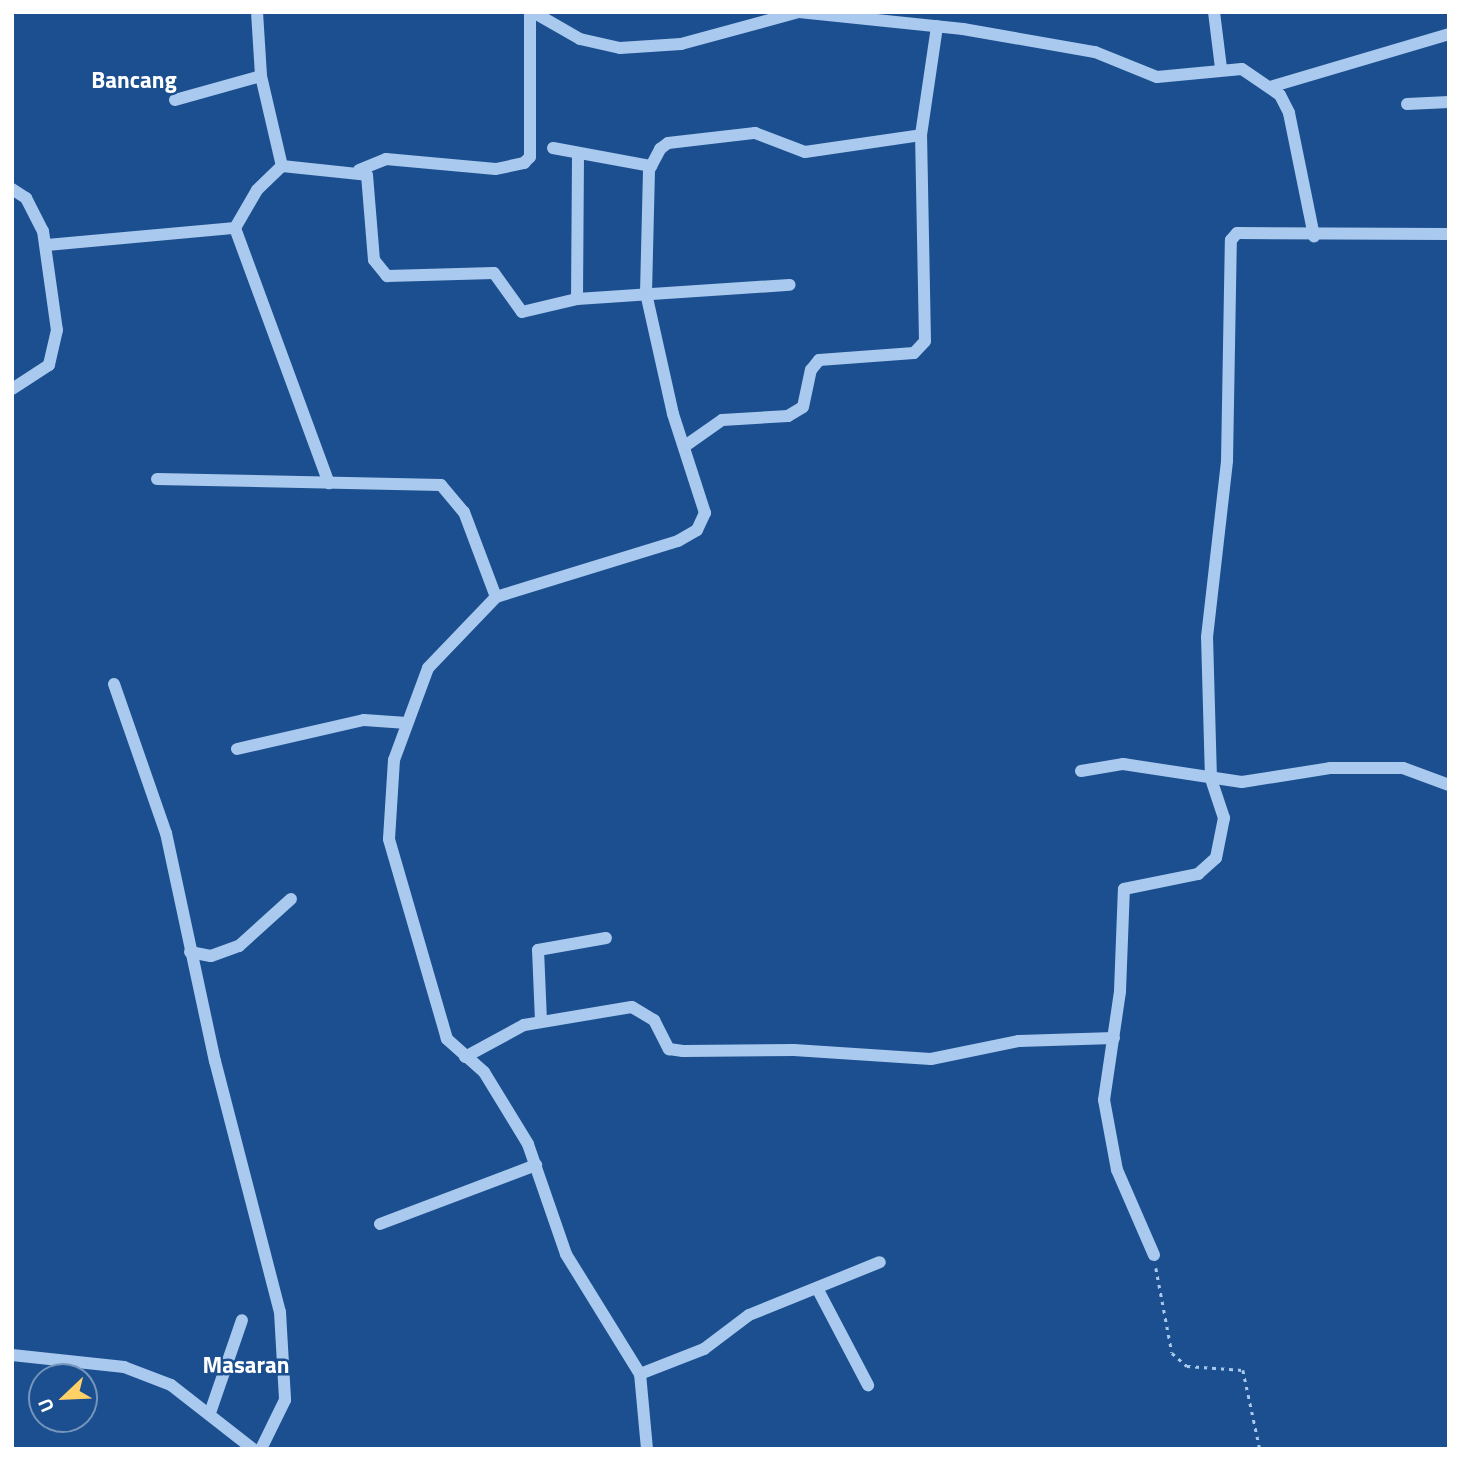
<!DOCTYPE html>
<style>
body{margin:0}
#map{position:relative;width:1461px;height:1461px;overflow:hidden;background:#1b4f8f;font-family:"Titillium Web",sans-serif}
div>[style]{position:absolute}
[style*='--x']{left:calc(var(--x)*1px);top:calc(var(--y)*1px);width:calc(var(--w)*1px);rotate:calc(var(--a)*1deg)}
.path>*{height:2.5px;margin-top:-1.25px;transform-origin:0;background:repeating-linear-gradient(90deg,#a9c9ee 0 3.5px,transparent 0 8.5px)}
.minor>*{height:12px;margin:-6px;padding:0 6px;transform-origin:6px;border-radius:6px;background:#a9c9ee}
span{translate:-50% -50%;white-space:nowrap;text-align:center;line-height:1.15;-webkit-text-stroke:5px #1b4f8f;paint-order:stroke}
.quarter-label{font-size:23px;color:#fff;font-weight:700}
.frame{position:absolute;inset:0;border:14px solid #fff;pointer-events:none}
.north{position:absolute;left:28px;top:1363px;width:70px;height:70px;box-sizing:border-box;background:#1b4f8f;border:2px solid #7695bc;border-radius:50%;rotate:247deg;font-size:19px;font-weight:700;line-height:28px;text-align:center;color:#fff}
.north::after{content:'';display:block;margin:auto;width:24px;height:32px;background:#ffd166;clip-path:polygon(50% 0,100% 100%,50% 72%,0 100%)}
</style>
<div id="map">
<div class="path">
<div style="--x:1156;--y:1268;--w:86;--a:79.3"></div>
<div style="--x:1172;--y:1353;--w:20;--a:41"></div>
<div style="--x:1187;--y:1366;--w:56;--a:4.1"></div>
<div style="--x:1243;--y:1370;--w:81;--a:77.9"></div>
</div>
<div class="minor">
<div style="--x:257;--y:12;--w:64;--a:86.4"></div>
<div style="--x:261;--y:76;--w:92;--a:76.9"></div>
<div style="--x:282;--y:166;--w:85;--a:6"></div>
<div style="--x:367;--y:175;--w:85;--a:85.3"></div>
<div style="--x:374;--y:260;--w:21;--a:51"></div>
<div style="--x:387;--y:276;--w:107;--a:-1.6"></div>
<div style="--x:494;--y:273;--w:48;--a:54.3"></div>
<div style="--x:522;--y:312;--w:57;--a:-13.3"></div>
<div style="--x:577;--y:299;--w:146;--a:-89.6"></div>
<div style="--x:533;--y:12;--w:54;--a:29.9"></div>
<div style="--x:580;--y:39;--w:41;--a:12.7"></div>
<div style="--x:620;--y:48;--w:61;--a:-3.8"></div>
<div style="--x:681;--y:44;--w:122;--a:-15.2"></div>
<div style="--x:799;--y:12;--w:165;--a:5.9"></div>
<div style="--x:963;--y:29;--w:134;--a:9.9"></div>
<div style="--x:1095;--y:52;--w:67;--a:22"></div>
<div style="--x:1157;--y:77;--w:85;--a:-5.4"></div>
<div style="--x:1242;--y:69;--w:46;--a:34.4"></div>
<div style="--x:1280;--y:95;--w:20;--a:63"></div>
<div style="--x:1289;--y:113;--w:126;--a:78.5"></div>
<div style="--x:1214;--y:12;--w:56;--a:82.9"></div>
<div style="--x:1270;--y:87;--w:187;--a:-16.5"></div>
<div style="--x:175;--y:100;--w:89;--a:-15.6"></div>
<div style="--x:1407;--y:104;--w:42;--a:-2.7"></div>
<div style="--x:553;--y:148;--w:100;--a:10.4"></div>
<div style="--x:359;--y:170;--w:29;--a:-22"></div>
<div style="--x:386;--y:159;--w:110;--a:5.2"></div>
<div style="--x:496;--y:169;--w:29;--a:-12"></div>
<div style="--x:524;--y:163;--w:8;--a:-45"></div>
<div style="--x:530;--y:157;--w:145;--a:-90"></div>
<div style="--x:12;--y:189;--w:17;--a:33"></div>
<div style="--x:26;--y:198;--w:37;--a:63"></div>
<div style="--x:43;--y:231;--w:100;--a:82"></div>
<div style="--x:57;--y:330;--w:36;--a:103"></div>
<div style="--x:49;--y:365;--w:44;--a:147"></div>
<div style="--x:235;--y:228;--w:44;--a:-59.9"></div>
<div style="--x:257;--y:190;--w:35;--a:-44"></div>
<div style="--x:47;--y:245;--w:189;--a:-5.2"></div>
<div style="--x:235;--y:228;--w:272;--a:69.8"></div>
<div style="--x:577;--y:299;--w:213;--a:-3.8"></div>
<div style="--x:685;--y:446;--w:45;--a:-35.1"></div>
<div style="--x:722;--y:420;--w:66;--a:-3.5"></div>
<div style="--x:788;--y:416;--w:17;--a:-31"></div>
<div style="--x:803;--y:407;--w:38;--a:-78"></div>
<div style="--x:811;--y:370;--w:13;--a:-51"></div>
<div style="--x:819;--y:360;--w:95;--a:-4.2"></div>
<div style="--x:914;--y:353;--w:16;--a:-47"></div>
<div style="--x:925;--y:341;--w:206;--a:-91.1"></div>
<div style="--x:157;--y:479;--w:284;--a:1.2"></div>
<div style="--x:441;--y:485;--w:35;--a:50"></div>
<div style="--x:464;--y:512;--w:91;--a:69.4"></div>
<div style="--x:114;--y:684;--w:158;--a:70.8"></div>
<div style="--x:166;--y:833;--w:233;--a:77.9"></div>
<div style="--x:215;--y:1061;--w:259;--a:75.5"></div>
<div style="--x:280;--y:1312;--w:88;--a:86.7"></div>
<div style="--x:285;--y:1400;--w:55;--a:116.1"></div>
<div style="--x:237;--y:749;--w:130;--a:-12.9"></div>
<div style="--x:364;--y:720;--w:43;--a:4"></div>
<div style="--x:1081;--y:771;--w:43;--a:-9.5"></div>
<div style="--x:1123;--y:764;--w:120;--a:8.6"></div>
<div style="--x:1242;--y:782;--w:89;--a:-9"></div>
<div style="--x:1330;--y:768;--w:73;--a:0"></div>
<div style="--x:1403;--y:768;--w:49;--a:20.3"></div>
<div style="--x:190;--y:952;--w:21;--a:11"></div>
<div style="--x:211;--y:956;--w:30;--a:-20"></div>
<div style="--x:239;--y:946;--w:70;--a:-42.1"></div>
<div style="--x:541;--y:1021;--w:71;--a:-92.4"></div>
<div style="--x:538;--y:950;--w:69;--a:-10"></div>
<div style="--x:465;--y:1057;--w:67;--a:-28.5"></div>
<div style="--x:524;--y:1025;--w:109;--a:-9.5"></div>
<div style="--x:632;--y:1007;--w:26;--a:31"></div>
<div style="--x:654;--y:1020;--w:33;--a:63"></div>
<div style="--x:669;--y:1049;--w:14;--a:8"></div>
<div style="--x:683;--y:1051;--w:111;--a:-0.5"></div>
<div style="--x:794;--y:1050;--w:137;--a:3.8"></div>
<div style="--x:931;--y:1059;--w:90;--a:-11.6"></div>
<div style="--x:1019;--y:1041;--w:95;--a:-1.8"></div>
<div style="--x:380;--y:1224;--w:167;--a:-20.7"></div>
<div style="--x:1154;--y:1255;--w:93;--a:-113.5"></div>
<div style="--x:1117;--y:1170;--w:71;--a:-100.5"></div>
<div style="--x:1104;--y:1100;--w:110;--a:-81.6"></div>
<div style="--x:1120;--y:991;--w:102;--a:-87.8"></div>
<div style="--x:1124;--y:889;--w:76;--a:-11.5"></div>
<div style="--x:1198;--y:874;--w:24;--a:-42"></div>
<div style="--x:1216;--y:858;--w:41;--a:-78.7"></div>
<div style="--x:1224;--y:818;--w:41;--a:-108.4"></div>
<div style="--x:1211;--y:779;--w:142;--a:-91.6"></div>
<div style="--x:1207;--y:637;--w:177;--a:-83.5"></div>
<div style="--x:1227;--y:461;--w:221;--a:-89"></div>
<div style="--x:1231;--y:240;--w:9;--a:-49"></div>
<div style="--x:1237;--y:233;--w:212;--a:0.3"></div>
<div style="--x:817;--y:1288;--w:110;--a:62.3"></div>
<div style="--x:12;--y:1355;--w:113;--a:6.1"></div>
<div style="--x:124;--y:1367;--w:50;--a:21"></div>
<div style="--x:171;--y:1385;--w:104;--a:38"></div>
<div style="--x:640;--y:1374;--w:69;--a:-21.3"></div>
<div style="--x:704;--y:1349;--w:56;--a:-37.1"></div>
<div style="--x:749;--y:1315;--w:141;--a:-22"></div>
<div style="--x:211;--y:1410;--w:95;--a:-71"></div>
<div style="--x:647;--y:1449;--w:75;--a:-95.3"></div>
<div style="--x:640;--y:1374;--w:141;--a:-121.7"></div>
<div style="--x:566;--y:1254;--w:116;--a:-109.1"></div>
<div style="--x:528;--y:1144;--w:84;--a:-121.4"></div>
<div style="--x:484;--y:1072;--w:50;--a:-138.3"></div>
<div style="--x:447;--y:1039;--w:208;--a:-106.2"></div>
<div style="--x:389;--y:839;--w:79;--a:-86.4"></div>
<div style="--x:394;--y:760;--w:98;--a:-69.7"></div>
<div style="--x:428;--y:668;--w:98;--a:-46.2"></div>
<div style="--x:496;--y:597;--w:190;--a:-17.1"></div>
<div style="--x:678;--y:541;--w:22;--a:-30"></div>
<div style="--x:697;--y:530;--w:19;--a:-65"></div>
<div style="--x:705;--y:513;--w:104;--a:-107.9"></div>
<div style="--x:673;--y:414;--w:124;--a:-102.6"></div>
<div style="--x:646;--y:293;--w:123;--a:-88.6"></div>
<div style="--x:649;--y:170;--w:24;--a:-62"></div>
<div style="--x:660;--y:149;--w:10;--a:-37"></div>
<div style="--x:668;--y:143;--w:88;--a:-6.6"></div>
<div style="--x:755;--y:133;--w:53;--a:20.8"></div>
<div style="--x:805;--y:152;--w:117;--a:-8.3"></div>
<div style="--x:921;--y:135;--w:110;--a:-81.6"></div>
</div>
<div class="quarter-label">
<span style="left:134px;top:80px">Bancang</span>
<span style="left:246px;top:1365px">Masaran</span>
</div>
<div class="frame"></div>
<div class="north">U</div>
</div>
